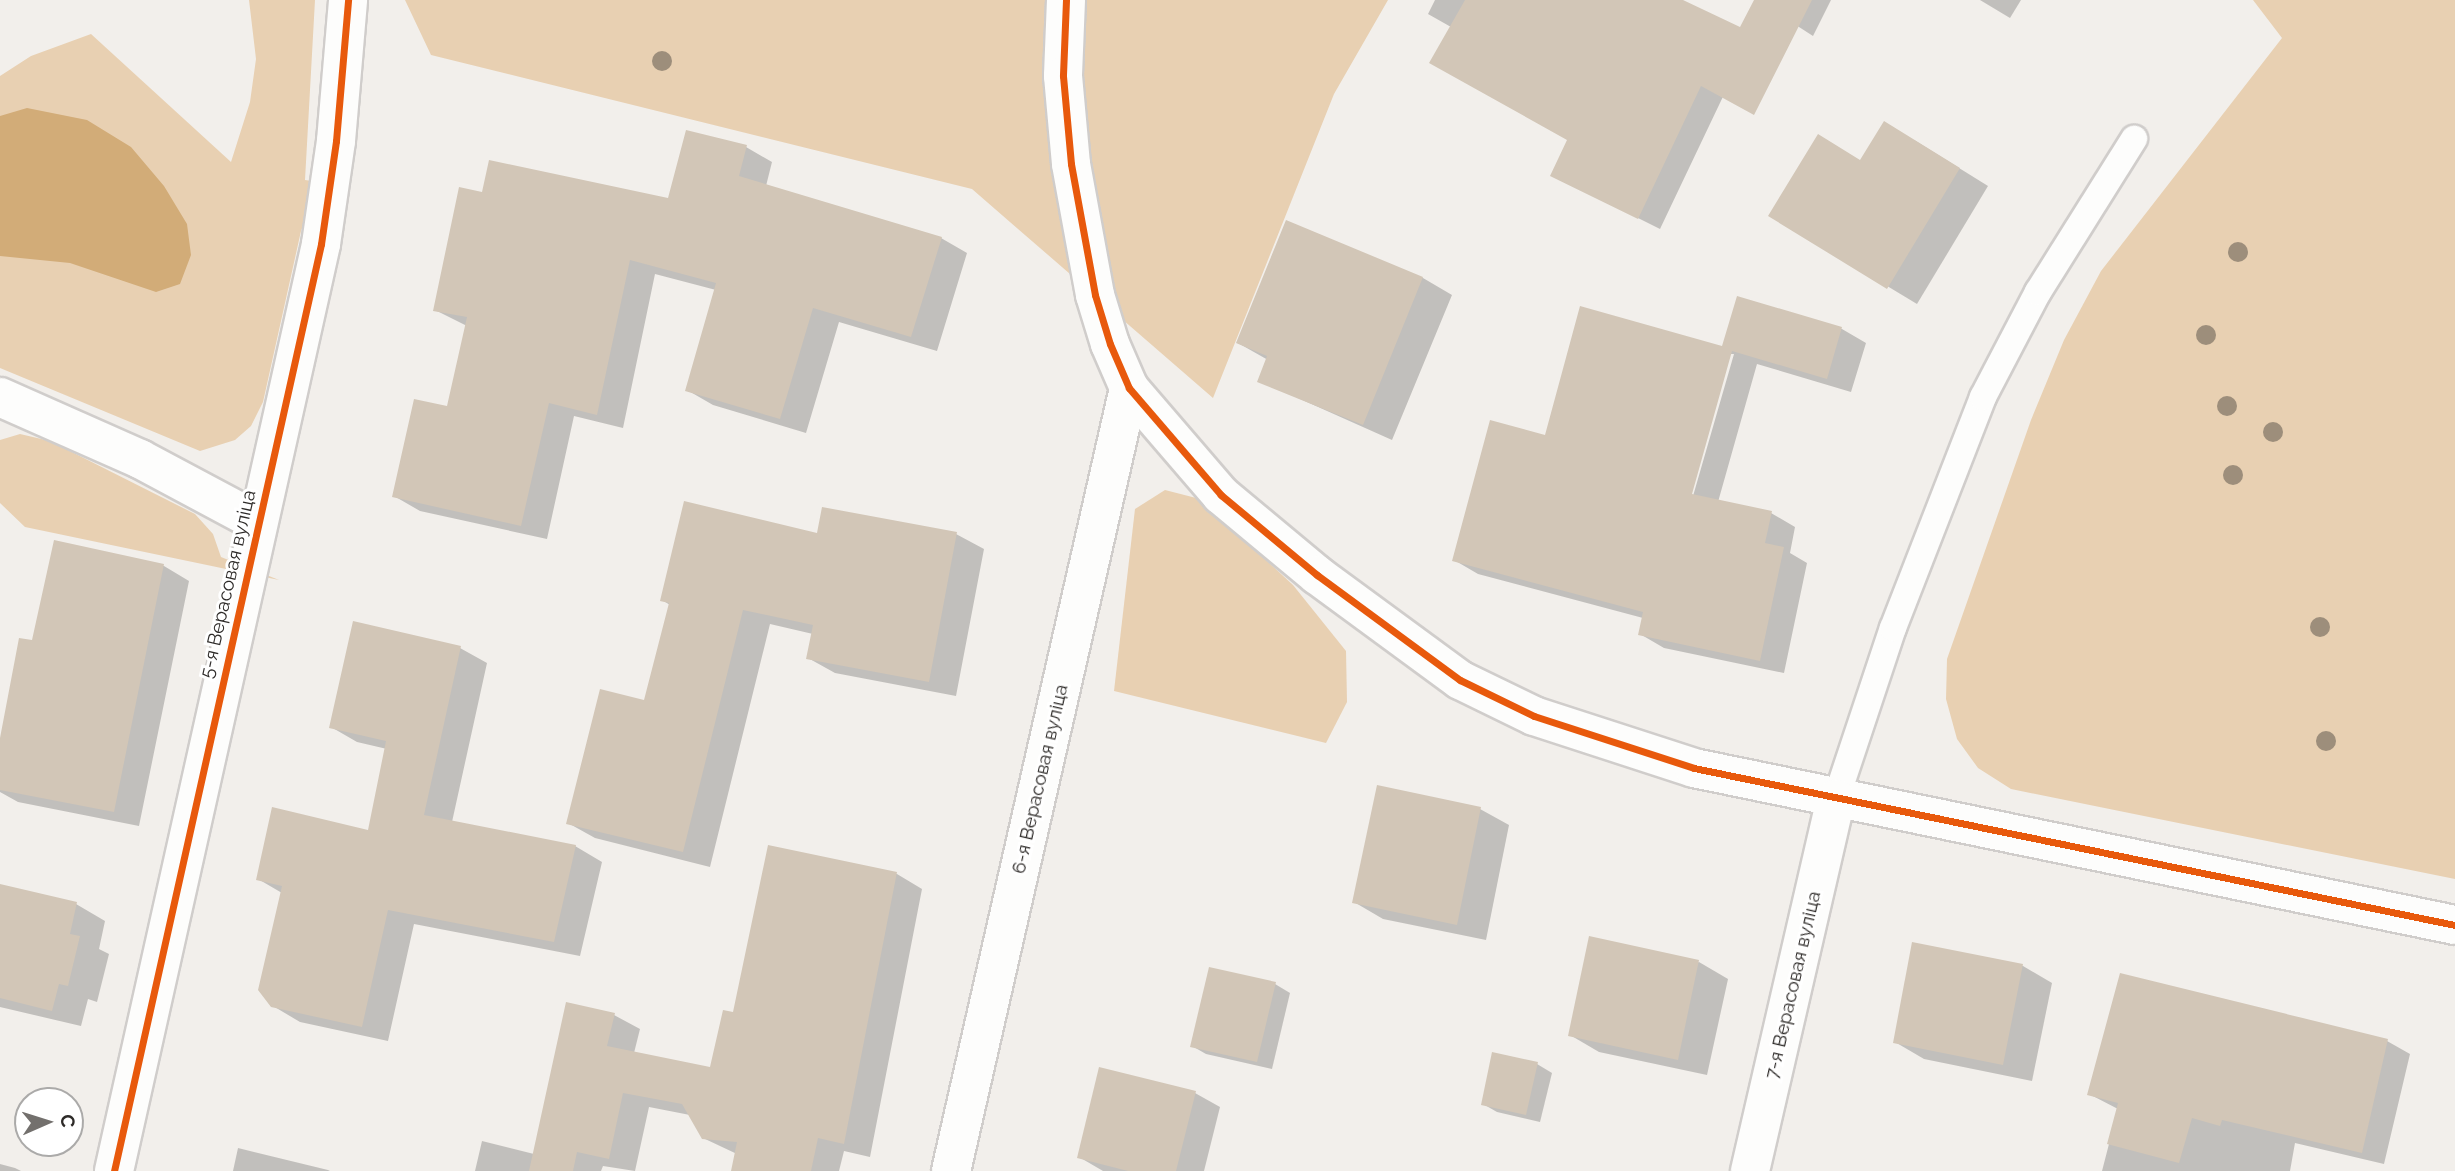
<!DOCTYPE html>
<meta charset="utf-8">
<style>
body{margin:0}
#map{position:relative;width:2455px;height:1171px;overflow:hidden;background:#f2efeb;font-family:Raleway,sans-serif}
div>[style]{position:absolute}
[style*='--x']{left:calc(var(--x)*1px);top:calc(var(--y)*1px);width:calc(var(--w)*1px);rotate:calc(var(--a)*1deg)}
.green>*{inset:0;background:#e8d0b2}
.water>*{inset:0;background:#d2ac78}
.shadow>*{inset:0;background:#0003}
.building>*{inset:0;background:#d2c6b7}
.roads{filter:drop-shadow(2px 0 #d0cdcb) drop-shadow(-2px 0 #d0cdcb) drop-shadow(0 2px #d0cdcb) drop-shadow(0 -2px #d0cdcb)}
.lane>*{height:26px;margin:-13px;padding:0 13px;transform-origin:13px;border-radius:13px;background:#fdfdfc}
.street>*{height:38px;margin:-19px;padding:0 19px;transform-origin:19px;border-radius:19px;background:#fdfdfc}
.cycleway>*{height:7px;margin:-3.5px;padding:0 3.5px;transform-origin:3.5px;border-radius:3.5px;background:#e8590c}
.trees>*{width:20px;height:20px;margin:-10px;border-radius:50%;background:#9d8e7b}
span{translate:-50% -50%;white-space:nowrap;text-align:center;line-height:1.15;-webkit-text-stroke:6px #fff;paint-order:stroke}
.street-label{font-size:19px;color:#2e2b29}
.north{position:absolute;left:14px;top:1087px;width:70px;height:70px;box-sizing:border-box;background:#fff;border:2px solid #abaaa9;border-radius:50%;rotate:87deg;font-size:19px;font-weight:700;line-height:28px;text-align:center;color:#2e2b29}
.north::after{content:'';display:block;margin:auto;width:24px;height:32px;background:#73706d;clip-path:polygon(50% 0,100% 100%,50% 72%,0 100%)}
</style>
<div id="map">
<div class="green">
<div style="clip-path:polygon(249px 0,315px 0,305px 180px,319px 182px,301px 231px,263px 402px,251px 426px,235px 440px,200px 451px,0 368px,0 76px,31px 56px,91px 34px,231px 162px,250px 102px,256px 59px)"></div>
<div style="clip-path:polygon(405px 0,1388px 0,1334px 94px,1213px 398px,972px 189px,431px 55px)"></div>
<div style="clip-path:polygon(2253px 0,2455px 0,2455px 879px,2011px 789px,1978px 768px,1957px 739px,1946px 699px,1947px 659px,2031px 420px,2064px 340px,2101px 271px,2282px 38px)"></div>
<div style="clip-path:polygon(20px 434px,50px 441px,195px 514px,213px 534px,221px 557px,279px 580px,25px 527px,0 503px,0 440px)"></div>
<div style="clip-path:polygon(1165px 490px,1200px 499px,1293px 585px,1346px 651px,1347px 702px,1326px 743px,1114px 691px,1135px 509px)"></div>
</div>
<div class="water">
<div style="clip-path:polygon(27px 108px,87px 120px,131px 147px,164px 186px,187px 224px,191px 255px,180px 284px,156px 292px,70px 263px,0 256px,0 116px)"></div>
</div>
<div class="shadow">
<div style="clip-path:polygon(1435px 0,1626px 0,1739px 63px,1660px 229px,1552px 175px,1570px 139px,1451px 27px,1428px 14px)"></div>
<div style="clip-path:polygon(1757px 0,1831px 0,1813px 36px)"></div>
<div style="clip-path:polygon(1980px 0,2021px 0,2010px 18px)"></div>
<div style="clip-path:polygon(1914px 140px,1988px 186px,1917px 304px,1771px 216px,1861px 161px)"></div>
<div style="clip-path:polygon(746px 147px,772px 162px,766px 186px,941px 238px,967px 253px,937px 351px,839px 322px,806px 433px,713px 405px,687px 390px,716px 290px,655px 274px,623px 428px,574px 416px,547px 539px,420px 511px,394px 496px,448px 409px,467px 326px,435px 310px,484px 194px,669px 200px)"></div>
<div style="clip-path:polygon(1287px 223px,1423px 278px,1452px 295px,1392px 440px,1260px 381px,1268px 360px,1238px 343px)"></div>
<div style="clip-path:polygon(evenodd,1738px 298px,1842px 329px,1866px 343px,1851px 392px,1757px 364px,1718px 502px,1771px 513px,1795px 527px,1790px 553px,1807px 563px,1784px 673px,1664px 648px,1640px 634px,1643px 618px,1478px 574px,1454px 560px,1546px 437px,1724px 348px,1738px 298px,1730px 354px,1734px 354px,1691px 503px,1688px 502px,1730px 354px)"></div>
<div style="clip-path:polygon(956px 534px,984px 549px,956px 696px,835px 673px,808px 658px,813px 634px,770px 624px,710px 867px,595px 838px,568px 823px,645px 703px,670px 605px,662px 600px,818px 535px)"></div>
<div style="clip-path:polygon(55px 542px,164px 566px,189px 581px,139px 826px,18px 802px,0 792px,0 747px,33px 642px)"></div>
<div style="clip-path:polygon(460px 648px,487px 663px,452px 822px,575px 846px,602px 862px,580px 956px,414px 924px,388px 1041px,300px 1022px,273px 1006px,282px 893px,258px 879px,370px 832px,387px 749px,357px 742px,331px 727px)"></div>
<div style="clip-path:polygon(1480px 809px,1509px 825px,1486px 940px,1383px 919px,1354px 902px)"></div>
<div style="clip-path:polygon(769px 847px,897px 874px,922px 889px,870px 1157px,844px 1151px,839px 1171px,733px 1171px,737px 1154px,703px 1138px,690px 1115px,649px 1107px,635px 1171px,603px 1166px,601px 1171px,475px 1171px,482px 1141px,534px 1154px,614px 1015px,640px 1029px,634px 1053px,711px 1069px,735px 1014px)"></div>
<div style="clip-path:polygon(0 886px,76px 904px,105px 921px,99px 949px,109px 954px,97px 1002px,88px 999px,81px 1026px,0 1007px)"></div>
<div style="clip-path:polygon(1914px 944px,2023px 966px,2052px 983px,2032px 1081px,1924px 1059px,1895px 1042px)"></div>
<div style="clip-path:polygon(1699px 962px,1728px 979px,1707px 1075px,1599px 1052px,1570px 1035px)"></div>
<div style="clip-path:polygon(1275px 984px,1290px 993px,1272px 1069px,1206px 1054px,1192px 1046px)"></div>
<div style="clip-path:polygon(2387px 1041px,2410px 1054px,2384px 1164px,2295px 1143px,2290px 1171px,2102px 1171px,2118px 1109px,2089px 1094px)"></div>
<div style="clip-path:polygon(1537px 1064px,1552px 1073px,1540px 1122px,1497px 1112px,1483px 1104px)"></div>
<div style="clip-path:polygon(1195px 1093px,1220px 1107px,1204px 1171px,1103px 1171px,1079px 1157px)"></div>
<div style="clip-path:polygon(238px 1148px,328px 1170px,330px 1171px,233px 1171px)"></div>
<div style="clip-path:polygon(0 1164px,15px 1168px,21px 1171px,0 1171px)"></div>
</div>
<div class="building">
<div style="clip-path:polygon(1465px 0,1683px 0,1740px 27px,1754px 0,1812px 0,1754px 115px,1701px 86px,1638px 219px,1550px 176px,1567px 140px,1429px 63px)"></div>
<div style="clip-path:polygon(1884px 121px,1960px 168px,1887px 289px,1768px 216px,1818px 134px,1860px 160px)"></div>
<div style="clip-path:polygon(686px 130px,747px 145px,739px 176px,942px 237px,911px 337px,813px 308px,780px 419px,685px 391px,716px 283px,630px 260px,597px 415px,549px 403px,521px 526px,392px 497px,414px 399px,447px 406px,467px 317px,433px 311px,459px 187px,482px 192px,489px 160px,668px 198px)"></div>
<div style="clip-path:polygon(1286px 220px,1423px 277px,1363px 425px,1257px 382px,1267px 356px,1236px 343px)"></div>
<div style="clip-path:polygon(1737px 296px,1842px 327px,1827px 379px,1732px 351px,1692px 494px,1772px 511px,1765px 543px,1784px 547px,1760px 661px,1638px 635px,1643px 612px,1452px 561px,1490px 420px,1545px 435px,1580px 306px,1722px 346px)"></div>
<div style="clip-path:polygon(684px 501px,817px 533px,822px 507px,957px 532px,929px 682px,806px 659px,813px 625px,743px 610px,683px 852px,566px 824px,600px 689px,644px 700px,669px 603px,660px 601px)"></div>
<div style="clip-path:polygon(54px 540px,164px 564px,114px 812px,0 790px,0 738px,19px 638px,32px 640px)"></div>
<div style="clip-path:polygon(353px 621px,461px 646px,424px 815px,576px 845px,554px 942px,388px 910px,362px 1027px,271px 1007px,258px 990px,282px 886px,256px 880px,272px 807px,368px 830px,386px 741px,329px 728px)"></div>
<div style="clip-path:polygon(1377px 785px,1481px 807px,1457px 925px,1352px 903px)"></div>
<div style="clip-path:polygon(768px 845px,897px 872px,844px 1144px,818px 1138px,811px 1171px,731px 1171px,737px 1142px,702px 1139px,682px 1104px,623px 1093px,609px 1159px,577px 1152px,573px 1171px,529px 1171px,566px 1002px,615px 1013px,607px 1046px,710px 1067px,723px 1010px,733px 1012px)"></div>
<div style="clip-path:polygon(0 884px,77px 902px,70px 934px,80px 936px,68px 986px,59px 984px,52px 1011px,0 998px)"></div>
<div style="clip-path:polygon(1589px 936px,1699px 960px,1678px 1060px,1568px 1036px)"></div>
<div style="clip-path:polygon(1912px 942px,2023px 964px,2003px 1065px,1893px 1043px)"></div>
<div style="clip-path:polygon(1209px 967px,1276px 982px,1257px 1062px,1190px 1047px)"></div>
<div style="clip-path:polygon(2120px 973px,2388px 1039px,2362px 1153px,2222px 1120px,2220px 1126px,2192px 1118px,2179px 1163px,2107px 1144px,2118px 1103px,2087px 1095px)"></div>
<div style="clip-path:polygon(1492px 1052px,1538px 1062px,1526px 1115px,1481px 1105px)"></div>
<div style="clip-path:polygon(1099px 1067px,1196px 1091px,1176px 1171px,1128px 1171px,1077px 1158px)"></div>
</div>
<div class="roads">
<div class="lane">
<div style="--x:1836;--y:799;--w:180;--a:-71.6"></div>
<div style="--x:1893;--y:628;--w:248;--a:-68.7"></div>
<div style="--x:1983;--y:397;--w:119;--a:-62.4"></div>
<div style="--x:2038;--y:292;--w:181;--a:-57.9"></div>
</div>
<div class="street">
<div style="--x:1066;--y:0;--w:76;--a:92.3"></div>
<div style="--x:1063;--y:76;--w:88;--a:84.8"></div>
<div style="--x:1071;--y:164;--w:133;--a:79.6"></div>
<div style="--x:1095;--y:295;--w:51;--a:73"></div>
<div style="--x:1110;--y:344;--w:48;--a:66.6"></div>
<div style="--x:1129;--y:388;--w:141;--a:49.3"></div>
<div style="--x:1221;--y:495;--w:125;--a:39.8"></div>
<div style="--x:1317;--y:575;--w:177;--a:36.3"></div>
<div style="--x:1460;--y:680;--w:82;--a:25.9"></div>
<div style="--x:1534;--y:716;--w:168;--a:18"></div>
<div style="--x:1694;--y:768;--w:777;--a:11.66"></div>
<div style="--x:0;--y:397;--w:153;--a:23.9"></div>
<div style="--x:140;--y:459;--w:134;--a:28.1"></div>
<div style="--x:114;--y:1171;--w:950;--a:-77.41"></div>
<div style="--x:321;--y:244;--w:104;--a:-81.7"></div>
<div style="--x:336;--y:141;--w:142;--a:-85.1"></div>
<div style="--x:951;--y:1171;--w:803;--a:-77.19"></div>
<div style="--x:1750;--y:1171;--w:382;--a:-77"></div>
</div>
</div>
<div class="cycleway">
<div style="--x:1066;--y:0;--w:76;--a:92.3"></div>
<div style="--x:1063;--y:76;--w:88;--a:84.8"></div>
<div style="--x:1071;--y:164;--w:133;--a:79.6"></div>
<div style="--x:1095;--y:295;--w:51;--a:73"></div>
<div style="--x:1110;--y:344;--w:48;--a:66.6"></div>
<div style="--x:1129;--y:388;--w:141;--a:49.3"></div>
<div style="--x:1221;--y:495;--w:125;--a:39.8"></div>
<div style="--x:1317;--y:575;--w:177;--a:36.3"></div>
<div style="--x:1460;--y:680;--w:82;--a:25.9"></div>
<div style="--x:1534;--y:716;--w:168;--a:18"></div>
<div style="--x:1694;--y:768;--w:777;--a:11.66"></div>
<div style="--x:114;--y:1171;--w:950;--a:-77.41"></div>
<div style="--x:321;--y:244;--w:104;--a:-81.7"></div>
<div style="--x:336;--y:141;--w:142;--a:-85.1"></div>
</div>
<div class="trees">
<div style="left:662px;top:61px"></div>
<div style="left:2238px;top:252px"></div>
<div style="left:2206px;top:335px"></div>
<div style="left:2227px;top:406px"></div>
<div style="left:2273px;top:432px"></div>
<div style="left:2233px;top:475px"></div>
<div style="left:2320px;top:627px"></div>
<div style="left:2326px;top:741px"></div>
</div>
<div class="street-label">
<span style="left:228px;top:584px;rotate:-77deg">5-я Верасовая вуліца</span>
<span style="left:1040px;top:779px;rotate:-77deg">6-я Верасовая вуліца</span>
<span style="left:1793px;top:985px;rotate:-77deg">7-я Верасовая вуліца</span>
</div>
<div class="north">С</div>
</div>
